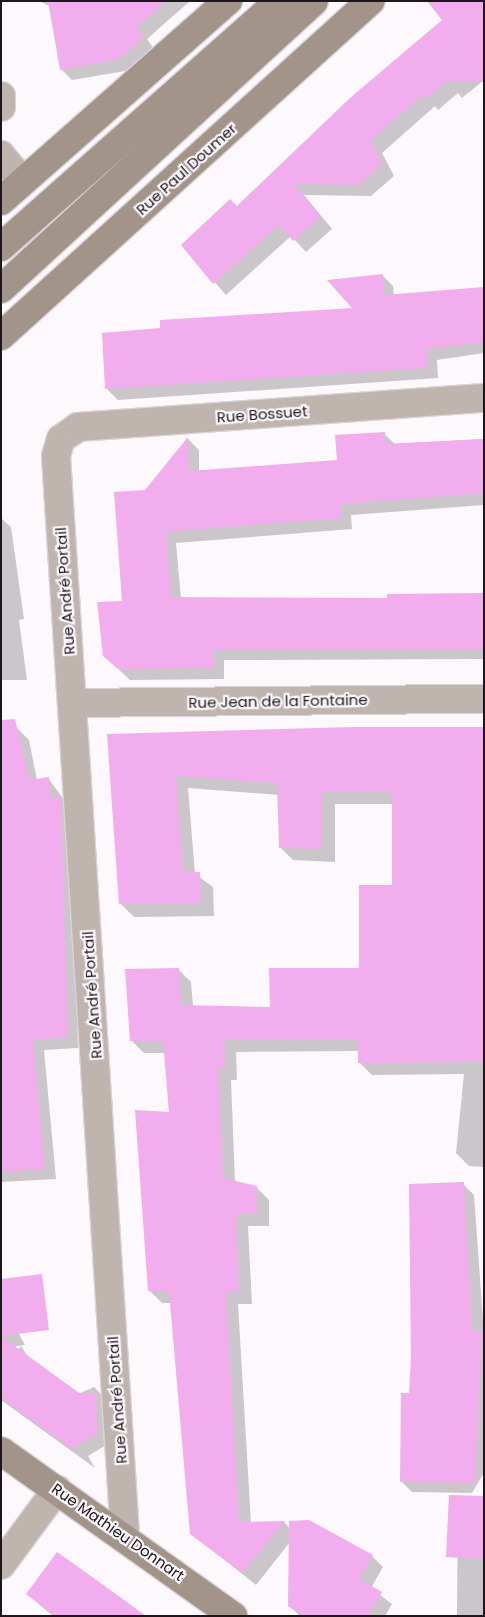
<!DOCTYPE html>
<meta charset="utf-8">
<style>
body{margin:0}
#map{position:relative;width:485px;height:1617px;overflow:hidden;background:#fdf8fc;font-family:Poppins,sans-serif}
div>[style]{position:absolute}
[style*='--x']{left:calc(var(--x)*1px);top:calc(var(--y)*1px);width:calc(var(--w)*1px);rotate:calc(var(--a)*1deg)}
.shadow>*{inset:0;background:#0003}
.building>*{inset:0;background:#f1aded}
.roads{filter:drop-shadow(1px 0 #d9d4d8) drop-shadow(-1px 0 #d9d4d8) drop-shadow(0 1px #d9d4d8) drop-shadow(0 -1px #d9d4d8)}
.street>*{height:28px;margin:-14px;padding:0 14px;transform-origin:14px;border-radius:14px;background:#c0b5ae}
.secondary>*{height:28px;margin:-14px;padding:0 14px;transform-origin:14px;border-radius:14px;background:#a3948a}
span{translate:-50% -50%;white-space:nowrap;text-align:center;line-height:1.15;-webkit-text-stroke:4.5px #fdf8fc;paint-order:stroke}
.street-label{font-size:15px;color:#1d161d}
.frame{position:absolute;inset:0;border:2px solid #1d161d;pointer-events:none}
</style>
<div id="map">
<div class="shadow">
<div style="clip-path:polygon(39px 1px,190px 1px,147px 39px,154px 49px,131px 70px,72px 80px,61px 69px,51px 7px)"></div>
<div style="clip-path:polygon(444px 20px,484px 80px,462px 98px,458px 93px,438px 110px,435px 106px,382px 153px,394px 176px,371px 196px,304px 195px,332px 229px,306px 252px,291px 236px,226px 295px,183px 246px,237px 208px)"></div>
<div style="clip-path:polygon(382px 275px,393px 286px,394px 295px,484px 289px,484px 353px,437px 360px,438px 378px,118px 400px,107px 389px,355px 310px)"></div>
<div style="clip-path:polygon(384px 434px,395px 444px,484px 439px,484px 505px,351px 515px,352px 529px,176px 543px,181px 598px,484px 598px,484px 659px,224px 660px,224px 679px,130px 680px,104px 656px,123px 602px,145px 491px,188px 439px,199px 450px,199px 472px,339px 461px)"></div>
<div style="clip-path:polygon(1px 518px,11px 527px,24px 619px,19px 620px,27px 680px,1px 680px)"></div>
<div style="clip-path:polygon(1px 729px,18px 729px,29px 740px,37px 780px,48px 778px,71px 809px,78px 1048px,44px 1050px,56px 1179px,1px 1182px)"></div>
<div style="clip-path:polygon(484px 729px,484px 1167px,469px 1166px,456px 1153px,464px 1074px,372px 1075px,359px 1062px,360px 1051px,236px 1052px,237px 1080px,231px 1080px,235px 1182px,256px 1187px,269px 1200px,269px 1226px,248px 1226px,252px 1304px,238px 1304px,251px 1523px,284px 1522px,290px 1529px,309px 1522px,372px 1556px,383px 1567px,371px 1588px,392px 1604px,385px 1616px,300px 1616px,290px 1606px,290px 1542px,256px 1585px,191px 1533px,171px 1303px,162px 1303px,149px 1290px,170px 1113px,165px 1053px,144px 1053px,131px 1040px,178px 969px,191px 982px,193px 1006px,271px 1008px,360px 969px,393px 887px,393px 804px,335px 804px,335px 862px,293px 860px,280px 847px,279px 795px,188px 788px,195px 874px,213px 887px,214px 916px,134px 917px,121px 904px,108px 735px)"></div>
<div style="clip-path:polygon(463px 1184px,474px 1195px,484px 1334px,484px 1473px,472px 1493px,412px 1492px,401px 1481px,410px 1394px)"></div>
<div style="clip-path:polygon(1px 1303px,3px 1305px,25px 1345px,1px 1348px)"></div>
<div style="clip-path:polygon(21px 1346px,58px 1403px,94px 1387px,105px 1398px,108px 1444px,88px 1456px,95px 1468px,1px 1400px,1px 1373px)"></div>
<div style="clip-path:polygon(458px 1496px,484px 1497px,484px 1616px,457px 1616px)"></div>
<div style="clip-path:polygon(27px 1594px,144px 1616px,53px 1616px)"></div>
</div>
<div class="building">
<div style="clip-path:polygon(48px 1px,167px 1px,137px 27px,144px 37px,120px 59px,60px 70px)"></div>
<div style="clip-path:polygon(427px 1px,484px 1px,484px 82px,445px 82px,426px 99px,422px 95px,371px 140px,382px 164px,359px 185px,294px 184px,321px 217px,293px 241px,279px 225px,213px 284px,181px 245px,230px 199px,237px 206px,350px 98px,442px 20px)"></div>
<div style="clip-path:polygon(383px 274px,384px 295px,484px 287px,484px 342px,426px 349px,428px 368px,105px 389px,102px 333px,160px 328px,160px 320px,352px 308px,327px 280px)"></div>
<div style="clip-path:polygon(385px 432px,385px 444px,484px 439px,484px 493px,341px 504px,342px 518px,166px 532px,171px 597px,387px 598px,387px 594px,484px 593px,484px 650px,213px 650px,214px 668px,118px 669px,103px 656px,97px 602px,122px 601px,114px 492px,145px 490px,188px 437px,189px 471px,337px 460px,335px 435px)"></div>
<div style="clip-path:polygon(15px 719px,29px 780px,49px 777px,51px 798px,61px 796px,68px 1037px,33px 1040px,45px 1169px,1px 1172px,1px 720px)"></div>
<div style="clip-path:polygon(355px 727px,484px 727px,484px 1062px,358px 1063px,358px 1039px,224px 1040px,225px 1067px,218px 1068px,223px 1178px,257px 1186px,257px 1214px,236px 1214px,239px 1291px,226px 1291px,239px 1522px,285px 1521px,242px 1573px,190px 1534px,169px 1291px,148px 1291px,135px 1110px,169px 1112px,163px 1041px,130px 1041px,125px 969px,179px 968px,181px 1005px,270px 1007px,269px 968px,359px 968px,359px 885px,392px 885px,392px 791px,322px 791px,322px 849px,279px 848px,277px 783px,176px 776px,183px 873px,200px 872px,201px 903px,119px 904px,107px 734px)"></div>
<div style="clip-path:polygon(464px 1182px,472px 1331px,482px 1331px,475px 1483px,400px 1482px,401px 1393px,409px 1393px,411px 1358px,409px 1184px)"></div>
<div style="clip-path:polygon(42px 1274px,49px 1330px,1px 1336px,1px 1279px)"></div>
<div style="clip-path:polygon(1px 1336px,79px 1393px,95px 1393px,98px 1433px,72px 1449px,1px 1398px)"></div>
<div style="clip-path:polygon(449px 1495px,484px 1496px,484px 1559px,446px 1557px)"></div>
<div style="clip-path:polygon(309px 1520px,373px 1555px,359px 1579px,382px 1592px,368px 1616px,303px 1616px,288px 1606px,289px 1521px)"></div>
<div style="clip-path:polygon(57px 1552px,102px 1584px,146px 1616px,55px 1616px,26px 1594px)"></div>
</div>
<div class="roads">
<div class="street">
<div style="--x:1;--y:96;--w:11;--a:90"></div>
<div style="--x:1;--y:155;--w:33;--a:51"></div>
<div style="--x:73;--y:703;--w:411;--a:-0.6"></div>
<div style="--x:125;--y:1535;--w:1081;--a:-93.66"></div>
<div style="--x:56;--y:456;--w:18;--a:-74"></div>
<div style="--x:61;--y:439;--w:21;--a:-35"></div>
<div style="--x:78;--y:427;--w:407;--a:-4.1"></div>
<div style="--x:1;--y:1565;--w:94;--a:-53.6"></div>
</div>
<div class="secondary">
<div style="--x:1;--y:201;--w:303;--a:-41.4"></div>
<div style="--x:1;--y:247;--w:371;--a:-41.5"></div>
<div style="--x:1;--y:289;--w:425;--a:-42.6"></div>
<div style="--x:1;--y:336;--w:499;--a:-42.2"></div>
<div style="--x:1;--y:1451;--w:285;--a:35.4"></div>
</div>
</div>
<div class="street-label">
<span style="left:186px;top:169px;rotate:-42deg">Rue Paul Doumer</span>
<span style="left:262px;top:414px;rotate:-4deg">Rue Bossuet</span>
<span style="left:65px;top:591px;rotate:-94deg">Rue André Portail</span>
<span style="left:278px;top:701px;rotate:-1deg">Rue Jean de la Fontaine</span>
<span style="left:92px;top:995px;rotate:-94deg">Rue André Portail</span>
<span style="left:117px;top:1400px;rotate:-94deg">Rue André Portail</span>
<span style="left:118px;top:1532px;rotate:35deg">Rue Mathieu Donnart</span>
</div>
<div class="frame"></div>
</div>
